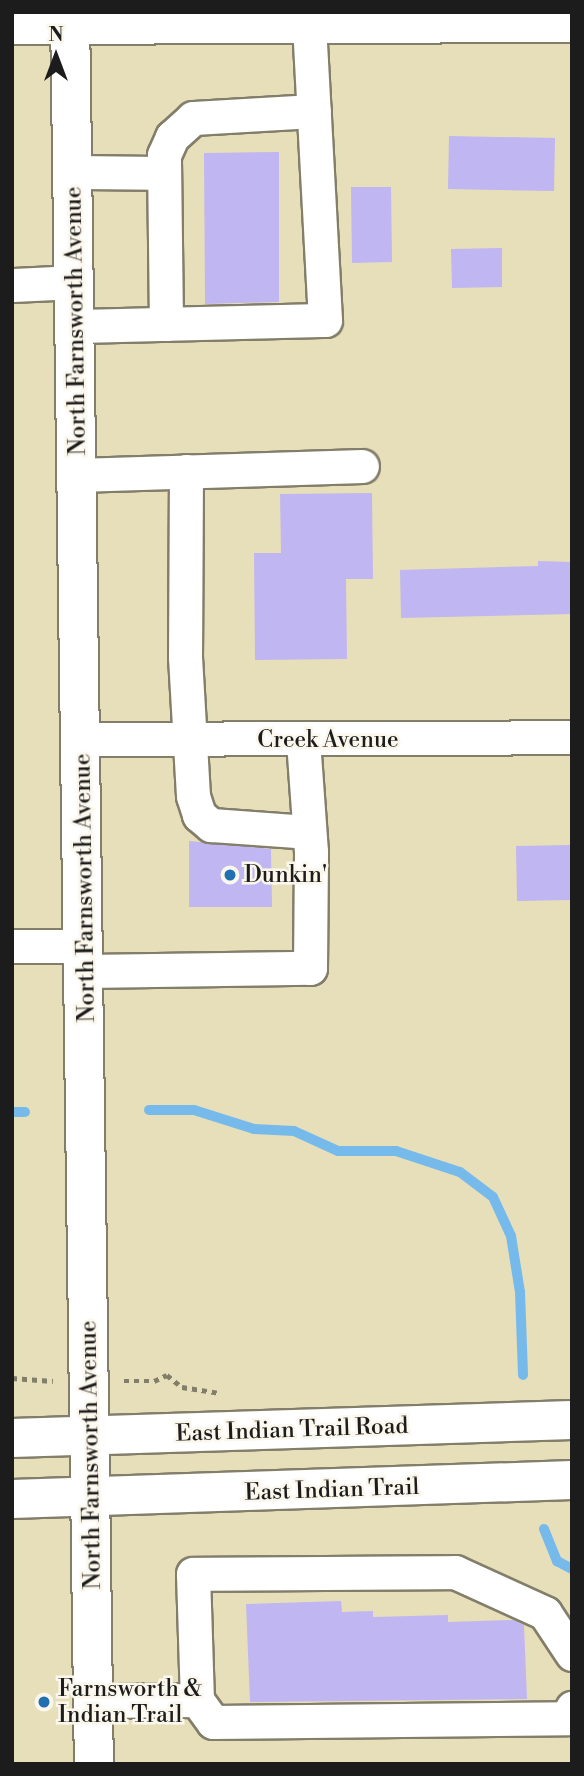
<!DOCTYPE html>
<style>
body{margin:0}
#map{position:relative;width:584px;height:1776px;overflow:hidden;background:#e7dfb9;font-family:"Libre Bodoni",serif}
div>[style]{position:absolute}
[style*='--x']{left:calc(var(--x)*1px);top:calc(var(--y)*1px);width:calc(var(--w)*1px);rotate:calc(var(--a)*1deg)}
.stream>*{height:10px;margin:-5px;padding:0 5px;transform-origin:5px;border-radius:5px;background:#76baec}
.building>*{inset:0;background:#c0b6f1}
.path>*{height:4.5px;margin-top:-2.25px;transform-origin:0;background:repeating-linear-gradient(90deg,#827e6a 0 5px,transparent 0 10px)}
.roads{filter:drop-shadow(2px 0 #827e6a) drop-shadow(-2px 0 #827e6a) drop-shadow(0 2px #827e6a) drop-shadow(0 -2px #827e6a)}
.minor>*{height:33px;margin:-16.5px;padding:0 16.5px;transform-origin:16.5px;border-radius:16.5px;background:#fff}
.major>*{height:38px;margin:-19px;padding:0 19px;transform-origin:19px;border-radius:19px;background:#fff}
.dots>*{width:19px;height:19px;translate:-50% -50%;box-sizing:border-box;border:4px solid #fbf7ec;border-radius:50%}
span{translate:-50% -50%;white-space:nowrap;text-align:center;line-height:1.15;-webkit-text-stroke:5px #fbf7ec;paint-order:stroke}
.street-label{font-size:23px;color:#1c1c1c}
.poi-label{font-size:23px;color:#1c1c1c}
.left{translate:0 -50%;text-align:left}
.frame{position:absolute;inset:0;border:14px solid #1c1c1c;pointer-events:none}
.north{position:absolute;left:21px;top:21px;width:70px;height:70px;-webkit-text-stroke:5px #fbf7ec;paint-order:stroke;rotate:0deg;font-size:19px;font-weight:700;line-height:28px;text-align:center;color:#1c1c1c}
.north::after{content:'';display:block;margin:auto;width:24px;height:32px;background:#1c1c1c;clip-path:polygon(50% 0,100% 100%,50% 72%,0 100%)}
</style>
<div id="map">
<div class="stream">
<div style="--x:149;--y:1110;--w:45;--a:0"></div>
<div style="--x:194;--y:1110;--w:63;--a:17.6"></div>
<div style="--x:254;--y:1129;--w:40;--a:2.9"></div>
<div style="--x:294;--y:1131;--w:48;--a:24.4"></div>
<div style="--x:338;--y:1151;--w:58;--a:0"></div>
<div style="--x:396;--y:1151;--w:67;--a:18.2"></div>
<div style="--x:460;--y:1172;--w:41;--a:37.1"></div>
<div style="--x:493;--y:1197;--w:43;--a:65.2"></div>
<div style="--x:511;--y:1236;--w:57;--a:80.9"></div>
<div style="--x:520;--y:1292;--w:83;--a:87.9"></div>
<div style="--x:12;--y:1112;--w:13;--a:0"></div>
<div style="--x:544;--y:1529;--w:35;--a:68"></div>
<div style="--x:557;--y:1561;--w:17;--a:28"></div>
</div>
<div class="building">
<div style="clip-path:polygon(449px 136px,555px 138px,554px 191px,448px 189px)"></div>
<div style="clip-path:polygon(279px 152px,279px 302px,205px 304px,204px 153px)"></div>
<div style="clip-path:polygon(351px 187px,391px 187px,392px 262px,352px 263px)"></div>
<div style="clip-path:polygon(502px 248px,502px 287px,452px 288px,451px 249px)"></div>
<div style="clip-path:polygon(372px 493px,373px 579px,346px 579px,347px 659px,255px 660px,254px 553px,281px 553px,280px 494px)"></div>
<div style="clip-path:polygon(538px 561px,572px 562px,572px 614px,401px 618px,400px 570px,538px 566px)"></div>
<div style="clip-path:polygon(189px 841px,271px 849px,272px 907px,189px 907px)"></div>
<div style="clip-path:polygon(572px 845px,572px 900px,517px 901px,516px 846px)"></div>
<div style="clip-path:polygon(341px 1601px,342px 1612px,373px 1611px,373px 1617px,448px 1615px,448px 1622px,514px 1620px,524px 1625px,527px 1699px,250px 1702px,246px 1604px)"></div>
</div>
<div class="path">
<div style="--x:12;--y:1378;--w:41;--a:4.2"></div>
<div style="--x:124;--y:1381;--w:30;--a:0"></div>
<div style="--x:154;--y:1381;--w:14;--a:-25"></div>
<div style="--x:167;--y:1375;--w:19;--a:39"></div>
<div style="--x:182;--y:1387;--w:36;--a:9"></div>
</div>
<div class="roads">
<div class="minor">
<div style="--x:12;--y:27;--w:560;--a:-0.2"></div>
<div style="--x:73;--y:172;--w:91;--a:0.6"></div>
<div style="--x:12;--y:285;--w:63;--a:-2.7"></div>
<div style="--x:166;--y:324;--w:169;--a:-90.7"></div>
<div style="--x:164;--y:155;--w:20;--a:-66"></div>
<div style="--x:172;--y:137;--w:28;--a:-42"></div>
<div style="--x:193;--y:118;--w:121;--a:-3.3"></div>
<div style="--x:76;--y:326;--w:249;--a:-1.4"></div>
<div style="--x:325;--y:320;--w:296;--a:-93.1"></div>
<div style="--x:186;--y:471;--w:186;--a:90.3"></div>
<div style="--x:185;--y:657;--w:139;--a:86.7"></div>
<div style="--x:193;--y:796;--w:20;--a:72"></div>
<div style="--x:199;--y:815;--w:16;--a:40"></div>
<div style="--x:211;--y:825;--w:97;--a:4.1"></div>
<div style="--x:78;--y:475;--w:284;--a:-1.8"></div>
<div style="--x:83;--y:739;--w:489;--a:-0.2"></div>
<div style="--x:12;--y:946;--w:73;--a:0"></div>
<div style="--x:86;--y:971;--w:224;--a:-0.8"></div>
<div style="--x:310;--y:968;--w:116;--a:-89.5"></div>
<div style="--x:311;--y:852;--w:111;--a:-94.1"></div>
<div style="--x:572;--y:1654;--w:49;--a:-123.4"></div>
<div style="--x:545;--y:1613;--w:99;--a:-155.5"></div>
<div style="--x:455;--y:1572;--w:262;--a:179.6"></div>
<div style="--x:193;--y:1574;--w:126;--a:88.2"></div>
<div style="--x:197;--y:1700;--w:27;--a:54"></div>
<div style="--x:213;--y:1722;--w:355;--a:-0.6"></div>
<div style="--x:568;--y:1718;--w:11;--a:-68"></div>
<div style="--x:93;--y:1701;--w:104;--a:-0.6"></div>
</div>
<div class="major">
<div style="--x:70;--y:12;--w:1752;--a:89.22"></div>
<div style="--x:12;--y:1438;--w:560;--a:-1.84"></div>
<div style="--x:12;--y:1499;--w:560;--a:-1.94"></div>
</div>
</div>
<div class="dots">
<div style="left:230px;top:875px;background:#1f6fb2"></div>
<div style="left:44px;top:1702px;background:#1f6fb2"></div>
</div>
<div class="street-label">
<span style="left:76px;top:321px;rotate:-91deg">North Farnsworth Avenue</span>
<span style="left:328px;top:740px">Creek Avenue</span>
<span style="left:85px;top:888px;rotate:-91deg">North Farnsworth Avenue</span>
<span style="left:292px;top:1430px;rotate:-2deg">East Indian Trail Road</span>
<span style="left:91px;top:1455px;rotate:-91deg">North Farnsworth Avenue</span>
<span style="left:332px;top:1490px;rotate:-2deg">East Indian Trail</span>
</div>
<div class="poi-label">
<span class="left" style="left:244px;top:875px">Dunkin'</span>
<span class="left" style="left:58px;top:1702px">Farnsworth &amp;<br>Indian Trail</span>
</div>
<div class="frame"></div>
<div class="north">N</div>
</div>
